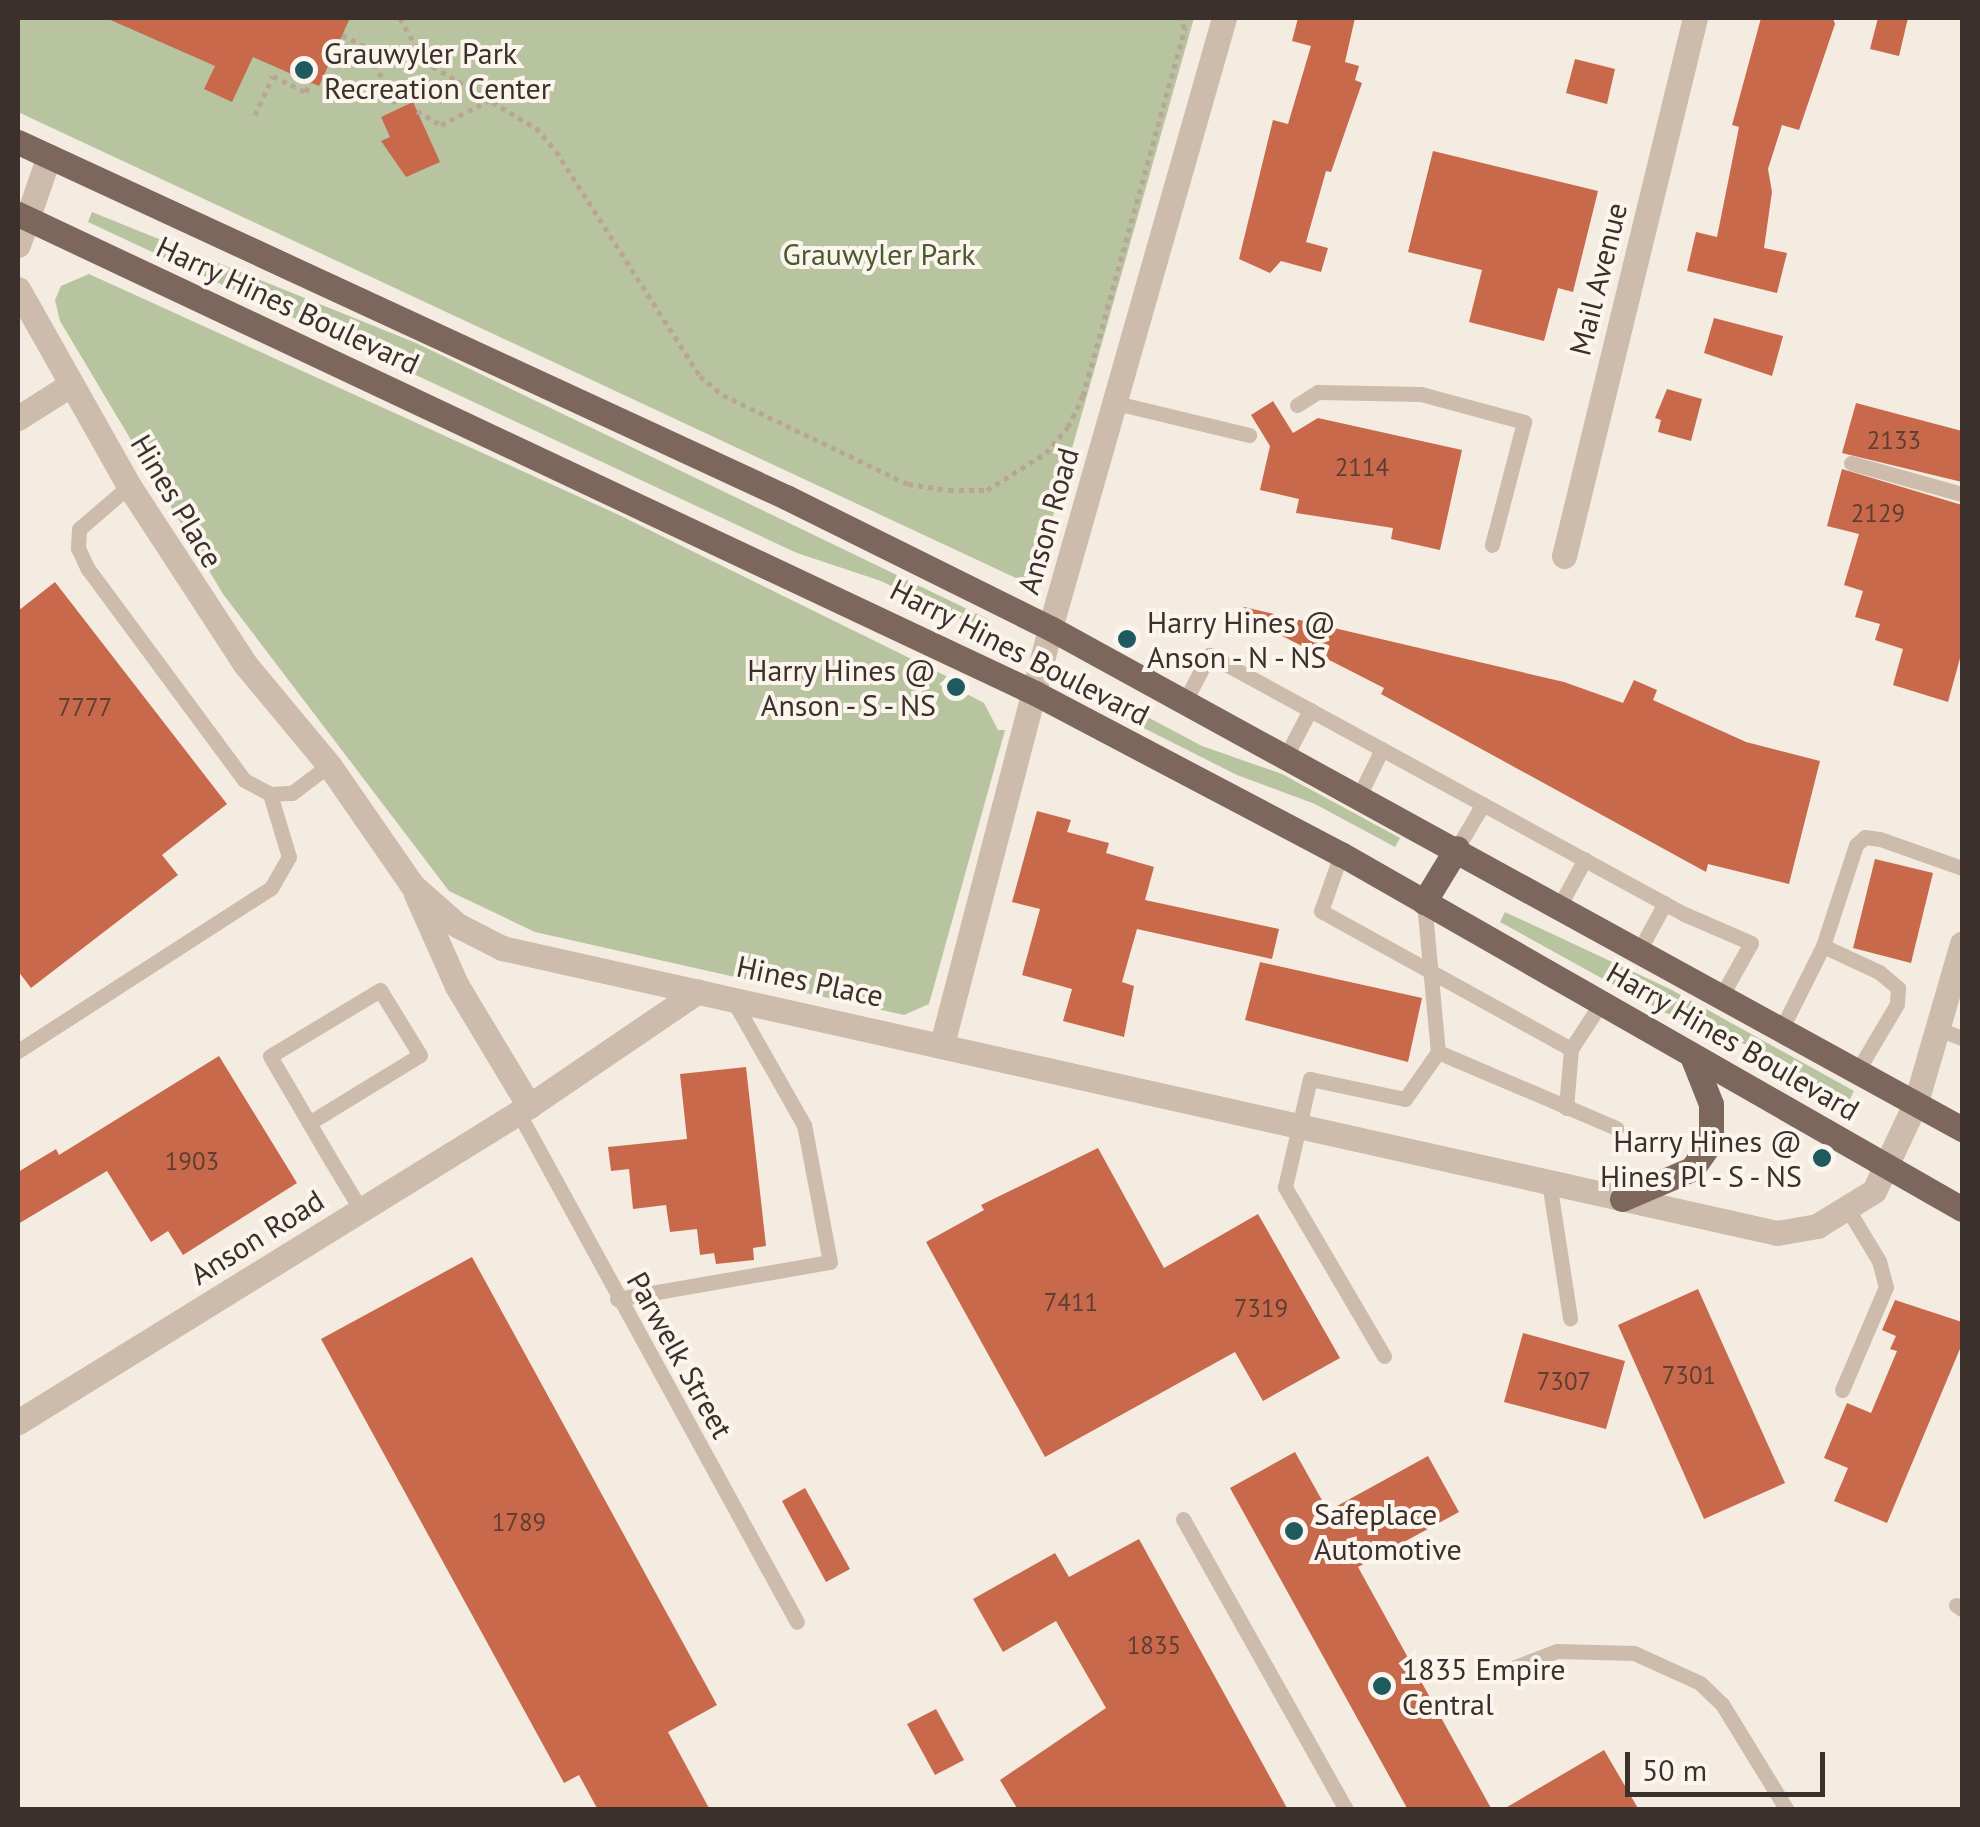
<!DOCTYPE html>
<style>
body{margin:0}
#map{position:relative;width:1980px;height:1827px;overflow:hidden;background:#f4ebe1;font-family:"PT Sans",sans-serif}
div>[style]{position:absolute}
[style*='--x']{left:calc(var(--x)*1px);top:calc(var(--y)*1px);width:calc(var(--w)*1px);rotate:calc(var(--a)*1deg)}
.green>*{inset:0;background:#b8c4a0}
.building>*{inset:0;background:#c8694b}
.path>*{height:5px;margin-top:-2.5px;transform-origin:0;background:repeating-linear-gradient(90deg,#b9a596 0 5px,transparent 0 10px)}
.service>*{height:15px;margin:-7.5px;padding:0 7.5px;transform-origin:7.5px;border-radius:7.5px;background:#cdbbac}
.minor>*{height:25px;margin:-12.5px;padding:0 12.5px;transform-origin:12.5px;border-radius:12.5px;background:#cdbbac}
.primary>*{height:25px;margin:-12.5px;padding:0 12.5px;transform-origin:12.5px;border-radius:12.5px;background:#7d675c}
.dots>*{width:28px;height:28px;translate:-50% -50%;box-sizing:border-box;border:5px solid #fbf5ee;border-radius:50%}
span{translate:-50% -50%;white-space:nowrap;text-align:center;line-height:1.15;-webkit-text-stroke:8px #fbf5ee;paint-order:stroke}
.number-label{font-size:25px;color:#5e3e33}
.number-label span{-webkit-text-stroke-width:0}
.poi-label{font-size:30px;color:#3b302b}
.left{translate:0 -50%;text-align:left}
.right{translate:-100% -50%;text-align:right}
.park-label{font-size:30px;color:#4a5a2e}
.street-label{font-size:30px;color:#3b302b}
.frame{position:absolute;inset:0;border:20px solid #3b302b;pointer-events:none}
.scale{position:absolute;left:1625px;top:1752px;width:200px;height:45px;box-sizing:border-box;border:5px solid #3b302b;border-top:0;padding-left:12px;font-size:30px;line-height:35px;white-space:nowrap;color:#3b302b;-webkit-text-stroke:8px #fbf5ee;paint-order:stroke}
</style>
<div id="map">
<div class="green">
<div style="clip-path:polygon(18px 18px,1194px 18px,1033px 586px,18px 112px)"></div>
<div style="clip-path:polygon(92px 212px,416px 343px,990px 620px,986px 631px,881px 581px,797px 553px,88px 222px)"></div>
<div style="clip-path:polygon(89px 274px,619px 515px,948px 677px,939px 684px,956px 699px,961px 691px,984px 703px,998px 730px,1005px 730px,929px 1004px,904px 1015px,535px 932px,449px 891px,223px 594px,60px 321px,55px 300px,61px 286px)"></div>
<div style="clip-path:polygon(1106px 695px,1202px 746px,1282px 774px,1400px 838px,1395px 847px,1315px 804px,1237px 775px,1100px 706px)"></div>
<div style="clip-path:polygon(1505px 912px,1670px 989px,1854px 1091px,1849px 1101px,1759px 1050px,1661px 1011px,1500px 922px)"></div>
</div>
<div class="building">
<div style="clip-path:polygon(106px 18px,350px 18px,319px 86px,253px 57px,232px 102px,204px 89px,215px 66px)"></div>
<div style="clip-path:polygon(1298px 18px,1355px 18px,1345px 62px,1359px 66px,1355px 80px,1362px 83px,1331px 172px,1326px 171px,1306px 242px,1328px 248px,1321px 272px,1281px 261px,1270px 273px,1239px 259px,1273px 120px,1288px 124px,1311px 46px,1292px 41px)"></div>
<div style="clip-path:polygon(1761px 18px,1833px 18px,1835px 24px,1799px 130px,1782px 125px,1768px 169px,1772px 192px,1764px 248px,1787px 253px,1777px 293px,1687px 271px,1696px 232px,1717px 237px,1739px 127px,1732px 125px)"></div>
<div style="clip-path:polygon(1878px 18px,1908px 18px,1899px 56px,1870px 49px)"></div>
<div style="clip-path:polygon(1575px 59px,1615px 69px,1607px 104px,1566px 93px)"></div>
<div style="clip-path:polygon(413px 102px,440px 162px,406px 177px,381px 141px,390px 137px,381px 117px)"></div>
<div style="clip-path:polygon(1433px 151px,1598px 191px,1573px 292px,1558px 288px,1544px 341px,1469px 322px,1482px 270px,1408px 252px)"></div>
<div style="clip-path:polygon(1714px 318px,1783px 336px,1772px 376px,1704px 353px)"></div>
<div style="clip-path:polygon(1667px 389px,1702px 399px,1691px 441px,1658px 432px,1661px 420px,1655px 418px)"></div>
<div style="clip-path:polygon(1273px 401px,1293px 433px,1318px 418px,1462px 450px,1440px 550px,1391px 539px,1393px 528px,1296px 513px,1299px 499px,1260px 490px,1270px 446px,1251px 415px)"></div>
<div style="clip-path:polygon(1856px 403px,1962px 431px,1962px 482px,1842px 453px)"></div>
<div style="clip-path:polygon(1842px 469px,1962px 505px,1962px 651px,1948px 702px,1893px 685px,1903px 649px,1875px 640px,1880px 624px,1855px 617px,1863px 591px,1844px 585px,1859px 534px,1827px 526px)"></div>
<div style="clip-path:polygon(55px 582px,227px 804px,162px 855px,178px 875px,31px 988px,18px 971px,18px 611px)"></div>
<div style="clip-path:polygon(1244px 607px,1564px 682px,1623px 703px,1634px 680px,1657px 690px,1653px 700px,1746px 742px,1820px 761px,1789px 884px,1708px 864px,1706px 872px,1381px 694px,1384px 688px,1241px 615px)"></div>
<div style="clip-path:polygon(1037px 811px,1071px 820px,1067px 832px,1109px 843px,1106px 853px,1154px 867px,1145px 900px,1279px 929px,1272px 959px,1137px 929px,1122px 982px,1134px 986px,1124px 1037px,1063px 1021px,1072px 989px,1022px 975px,1040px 909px,1012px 902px)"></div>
<div style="clip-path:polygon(1875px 859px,1933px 873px,1911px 963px,1853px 948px)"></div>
<div style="clip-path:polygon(1260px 962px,1422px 998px,1408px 1062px,1245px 1020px)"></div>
<div style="clip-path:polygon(219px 1056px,297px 1183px,183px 1255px,168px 1231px,151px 1242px,107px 1171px,18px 1224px,18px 1172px,56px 1149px,59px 1155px)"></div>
<div style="clip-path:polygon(746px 1067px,766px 1246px,753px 1248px,754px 1260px,716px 1264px,714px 1253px,700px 1255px,697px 1229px,670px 1232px,666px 1205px,633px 1209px,629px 1169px,611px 1171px,608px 1147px,687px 1139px,680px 1074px)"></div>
<div style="clip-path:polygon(1098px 1148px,1164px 1268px,1258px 1214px,1340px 1358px,1263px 1401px,1235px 1352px,1045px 1457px,926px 1242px,984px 1210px,981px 1205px)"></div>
<div style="clip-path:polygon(472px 1257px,717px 1705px,668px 1732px,710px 1810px,598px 1810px,579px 1775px,564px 1783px,321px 1339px)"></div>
<div style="clip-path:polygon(1698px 1289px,1785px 1483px,1704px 1519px,1618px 1325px)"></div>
<div style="clip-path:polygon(1895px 1300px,1962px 1322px,1962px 1344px,1887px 1523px,1834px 1501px,1848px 1468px,1824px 1458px,1847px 1403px,1871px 1413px,1897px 1351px,1890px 1349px,1896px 1336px,1882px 1330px)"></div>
<div style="clip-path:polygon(1523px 1333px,1625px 1361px,1606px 1429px,1504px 1402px)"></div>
<div style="clip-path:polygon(1295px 1452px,1328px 1511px,1428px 1456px,1459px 1512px,1358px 1567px,1492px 1810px,1408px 1810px,1230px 1488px)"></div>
<div style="clip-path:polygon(805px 1488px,850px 1569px,826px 1582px,782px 1501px)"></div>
<div style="clip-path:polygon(1139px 1539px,1236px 1715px,1288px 1810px,1018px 1810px,1000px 1780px,1106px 1708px,1056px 1621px,1003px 1652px,973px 1599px,1055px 1553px,1069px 1577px)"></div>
<div style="clip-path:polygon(936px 1709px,964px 1760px,935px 1775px,907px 1724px)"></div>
<div style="clip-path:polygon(1604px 1750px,1639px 1810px,1502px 1810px)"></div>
</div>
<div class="path">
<div style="--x:400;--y:18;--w:49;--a:60.8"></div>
<div style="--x:424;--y:61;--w:131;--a:30.9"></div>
<div style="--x:536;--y:128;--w:30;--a:49"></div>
<div style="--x:556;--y:151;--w:267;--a:57.4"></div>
<div style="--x:700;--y:376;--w:30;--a:40"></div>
<div style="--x:723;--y:395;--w:205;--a:25.7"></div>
<div style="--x:908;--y:484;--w:41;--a:8.3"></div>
<div style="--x:949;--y:490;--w:38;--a:0"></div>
<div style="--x:987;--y:490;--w:70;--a:-32.1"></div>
<div style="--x:1046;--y:453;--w:34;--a:-50"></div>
<div style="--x:1068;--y:427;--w:34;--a:-64"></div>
<div style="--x:1083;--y:396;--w:382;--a:-74.5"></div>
<div style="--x:1185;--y:28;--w:12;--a:-121"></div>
<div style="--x:342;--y:35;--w:25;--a:26"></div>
<div style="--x:365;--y:46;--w:70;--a:62"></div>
<div style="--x:417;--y:111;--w:28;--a:30"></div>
<div style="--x:441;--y:125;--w:57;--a:-27"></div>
<div style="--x:255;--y:115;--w:43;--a:-65.2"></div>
<div style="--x:273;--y:76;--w:37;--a:26"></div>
<div style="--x:306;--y:92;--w:11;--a:-68"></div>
</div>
<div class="service">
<div style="--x:1116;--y:403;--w:137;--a:13.5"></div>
<div style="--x:1297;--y:405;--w:25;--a:-32"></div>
<div style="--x:1318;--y:392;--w:103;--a:1.1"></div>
<div style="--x:1421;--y:394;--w:107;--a:15.2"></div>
<div style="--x:1524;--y:422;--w:127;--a:104.6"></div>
<div style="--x:1851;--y:463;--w:115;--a:15.6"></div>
<div style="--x:129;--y:486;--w:66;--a:139.3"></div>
<div style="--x:79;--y:529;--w:19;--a:93"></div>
<div style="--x:78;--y:548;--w:23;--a:65"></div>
<div style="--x:88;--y:569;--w:262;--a:53.5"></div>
<div style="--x:244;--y:780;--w:30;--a:28"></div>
<div style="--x:270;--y:794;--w:22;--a:-3"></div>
<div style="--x:292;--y:793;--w:46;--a:-37.1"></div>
<div style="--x:1186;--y:699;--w:50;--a:-62.4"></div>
<div style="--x:1209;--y:655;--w:541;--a:28.6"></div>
<div style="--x:1684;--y:914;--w:73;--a:23.4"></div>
<div style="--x:1751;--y:943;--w:60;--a:119.1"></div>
<div style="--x:1287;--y:754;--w:50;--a:-62.4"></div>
<div style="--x:1360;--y:794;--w:50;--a:-63.9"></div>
<div style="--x:1457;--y:848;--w:51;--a:-59.4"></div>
<div style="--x:1341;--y:854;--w:60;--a:109.3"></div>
<div style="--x:1321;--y:911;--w:286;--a:28.9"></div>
<div style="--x:1571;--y:1049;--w:55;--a:-56.9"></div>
<div style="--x:1424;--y:902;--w:151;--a:84.7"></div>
<div style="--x:1438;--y:1052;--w:194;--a:23.1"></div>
<div style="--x:1560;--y:905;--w:52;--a:-61.5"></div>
<div style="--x:1823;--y:946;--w:62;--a:24.9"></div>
<div style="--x:1879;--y:972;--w:25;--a:40"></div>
<div style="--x:1898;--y:988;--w:16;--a:94"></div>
<div style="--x:1897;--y:1004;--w:77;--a:120.6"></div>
<div style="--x:1640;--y:949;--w:52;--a:-61.5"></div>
<div style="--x:1782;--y:1028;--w:92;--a:-63.4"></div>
<div style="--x:1823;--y:946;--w:106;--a:-71.9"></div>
<div style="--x:1856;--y:845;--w:12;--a:-42"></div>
<div style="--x:1865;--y:837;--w:15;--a:8"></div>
<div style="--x:1880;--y:839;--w:87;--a:19.5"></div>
<div style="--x:1941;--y:1030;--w:22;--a:21"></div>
<div style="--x:18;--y:1051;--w:301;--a:-32.8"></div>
<div style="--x:271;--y:888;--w:36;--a:-60"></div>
<div style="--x:289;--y:857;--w:66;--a:-106.8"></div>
<div style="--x:1566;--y:1108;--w:59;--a:-85.2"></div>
<div style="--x:518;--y:1112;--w:581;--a:61.32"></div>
<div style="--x:309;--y:1123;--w:130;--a:-31.5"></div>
<div style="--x:420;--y:1055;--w:76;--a:-121.6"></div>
<div style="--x:380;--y:990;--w:128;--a:149"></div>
<div style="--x:270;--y:1056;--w:123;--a:59.7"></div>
<div style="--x:332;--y:1162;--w:56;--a:58.9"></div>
<div style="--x:1549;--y:1182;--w:138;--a:81.2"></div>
<div style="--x:617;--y:1299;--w:216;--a:-9.9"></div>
<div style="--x:830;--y:1262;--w:139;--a:-100.7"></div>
<div style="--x:804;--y:1125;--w:144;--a:-119.6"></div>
<div style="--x:1384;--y:1356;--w:196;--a:-120.4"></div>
<div style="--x:1285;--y:1187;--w:111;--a:-77"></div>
<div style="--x:1310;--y:1079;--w:97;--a:11.9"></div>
<div style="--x:1405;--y:1099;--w:57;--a:-54.9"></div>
<div style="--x:1842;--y:1390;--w:112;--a:-66.9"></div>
<div style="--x:1886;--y:1287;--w:27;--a:-105"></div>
<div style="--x:1879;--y:1261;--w:58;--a:-121"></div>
<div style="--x:1183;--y:1519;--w:334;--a:60.7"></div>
<div style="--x:1956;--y:1605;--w:7;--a:34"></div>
<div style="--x:1497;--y:1674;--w:64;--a:-21"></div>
<div style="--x:1557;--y:1651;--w:77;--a:1.5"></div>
<div style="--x:1634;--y:1653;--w:72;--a:24.4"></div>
<div style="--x:1700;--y:1683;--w:30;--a:44"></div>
<div style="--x:1722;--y:1704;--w:124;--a:58.5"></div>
</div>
<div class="minor">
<div style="--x:18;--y:245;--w:94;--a:-70.8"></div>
<div style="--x:18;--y:289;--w:226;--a:60.6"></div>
<div style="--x:129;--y:486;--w:212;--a:56.9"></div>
<div style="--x:245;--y:664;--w:131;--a:50.3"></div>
<div style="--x:329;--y:765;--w:146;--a:55.3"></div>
<div style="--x:412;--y:885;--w:60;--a:41.6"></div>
<div style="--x:457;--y:925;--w:51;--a:27.1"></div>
<div style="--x:502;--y:948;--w:1306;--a:12.6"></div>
<div style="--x:1777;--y:1233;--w:41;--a:-9.9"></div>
<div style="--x:1817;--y:1226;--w:67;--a:-31.6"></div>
<div style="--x:1874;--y:1191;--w:98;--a:-64.7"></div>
<div style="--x:1916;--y:1102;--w:165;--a:-73.8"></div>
<div style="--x:18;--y:418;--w:62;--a:-32.4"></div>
<div style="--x:1564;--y:556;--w:554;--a:-76.32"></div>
<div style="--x:416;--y:894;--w:101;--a:66"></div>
<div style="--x:457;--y:986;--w:140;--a:59"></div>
<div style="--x:942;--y:1044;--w:430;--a:-75.4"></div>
<div style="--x:1050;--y:628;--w:634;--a:-74.08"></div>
<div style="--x:18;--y:1422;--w:601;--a:-31.73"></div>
<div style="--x:529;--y:1106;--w:204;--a:-34.2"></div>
</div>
<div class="primary">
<div style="--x:18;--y:142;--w:846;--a:24.81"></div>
<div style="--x:786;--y:497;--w:295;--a:26.4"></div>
<div style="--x:1050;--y:628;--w:1041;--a:28.78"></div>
<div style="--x:18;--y:214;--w:1124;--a:25.22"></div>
<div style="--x:1035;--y:693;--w:346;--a:27.8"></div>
<div style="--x:1341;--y:854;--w:715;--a:29.75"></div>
<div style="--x:1424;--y:902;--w:63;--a:-58.6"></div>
<div style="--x:1622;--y:1199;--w:76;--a:-23.2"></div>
<div style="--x:1692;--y:1169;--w:33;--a:-55"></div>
<div style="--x:1711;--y:1142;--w:38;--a:-90"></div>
<div style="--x:1711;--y:1104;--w:52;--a:-111.6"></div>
</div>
<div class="dots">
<div style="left:304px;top:70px;background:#1f5a5e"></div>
<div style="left:1127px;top:639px;background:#1f5a5e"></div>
<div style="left:956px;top:687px;background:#1f5a5e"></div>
<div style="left:1822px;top:1158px;background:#1f5a5e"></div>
<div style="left:1294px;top:1531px;background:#1f5a5e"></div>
<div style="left:1382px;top:1686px;background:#1f5a5e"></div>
</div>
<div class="number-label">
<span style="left:1894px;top:440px">2133</span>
<span style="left:1362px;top:467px">2114</span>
<span style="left:1878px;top:513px">2129</span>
<span style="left:85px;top:707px">7777</span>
<span style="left:192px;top:1161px">1903</span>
<span style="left:1071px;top:1302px">7411</span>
<span style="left:1261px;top:1308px">7319</span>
<span style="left:1689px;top:1375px">7301</span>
<span style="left:1564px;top:1381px">7307</span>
<span style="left:519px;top:1522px">1789</span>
<span style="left:1154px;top:1645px">1835</span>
</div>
<div class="poi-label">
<span class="left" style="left:324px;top:70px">Grauwyler Park<br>Recreation Center</span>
<span class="left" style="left:1147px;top:639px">Harry Hines @<br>Anson - N - NS</span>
<span class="right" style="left:936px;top:687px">Harry Hines @<br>Anson - S - NS</span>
<span class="right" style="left:1802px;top:1158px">Harry Hines @<br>Hines Pl - S - NS</span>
<span class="left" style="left:1314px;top:1531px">Safeplace<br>Automotive</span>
<span class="left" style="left:1402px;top:1686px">1835 Empire<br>Central</span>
</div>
<div class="park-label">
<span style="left:879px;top:254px">Grauwyler Park</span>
</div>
<div class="street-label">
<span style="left:1598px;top:279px;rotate:-76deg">Mail Avenue</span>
<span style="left:288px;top:305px;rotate:25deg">Harry Hines Boulevard</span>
<span style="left:177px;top:501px;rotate:59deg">Hines Place</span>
<span style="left:1048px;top:521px;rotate:-74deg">Anson Road</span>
<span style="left:1020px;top:652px;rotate:27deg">Harry Hines Boulevard</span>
<span style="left:810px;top:981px;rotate:12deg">Hines Place</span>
<span style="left:1733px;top:1041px;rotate:30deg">Harry Hines Boulevard</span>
<span style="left:257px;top:1237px;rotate:-32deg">Anson Road</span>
<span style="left:680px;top:1355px;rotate:61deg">Parwelk Street</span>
</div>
<div class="frame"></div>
<div class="scale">50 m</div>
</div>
